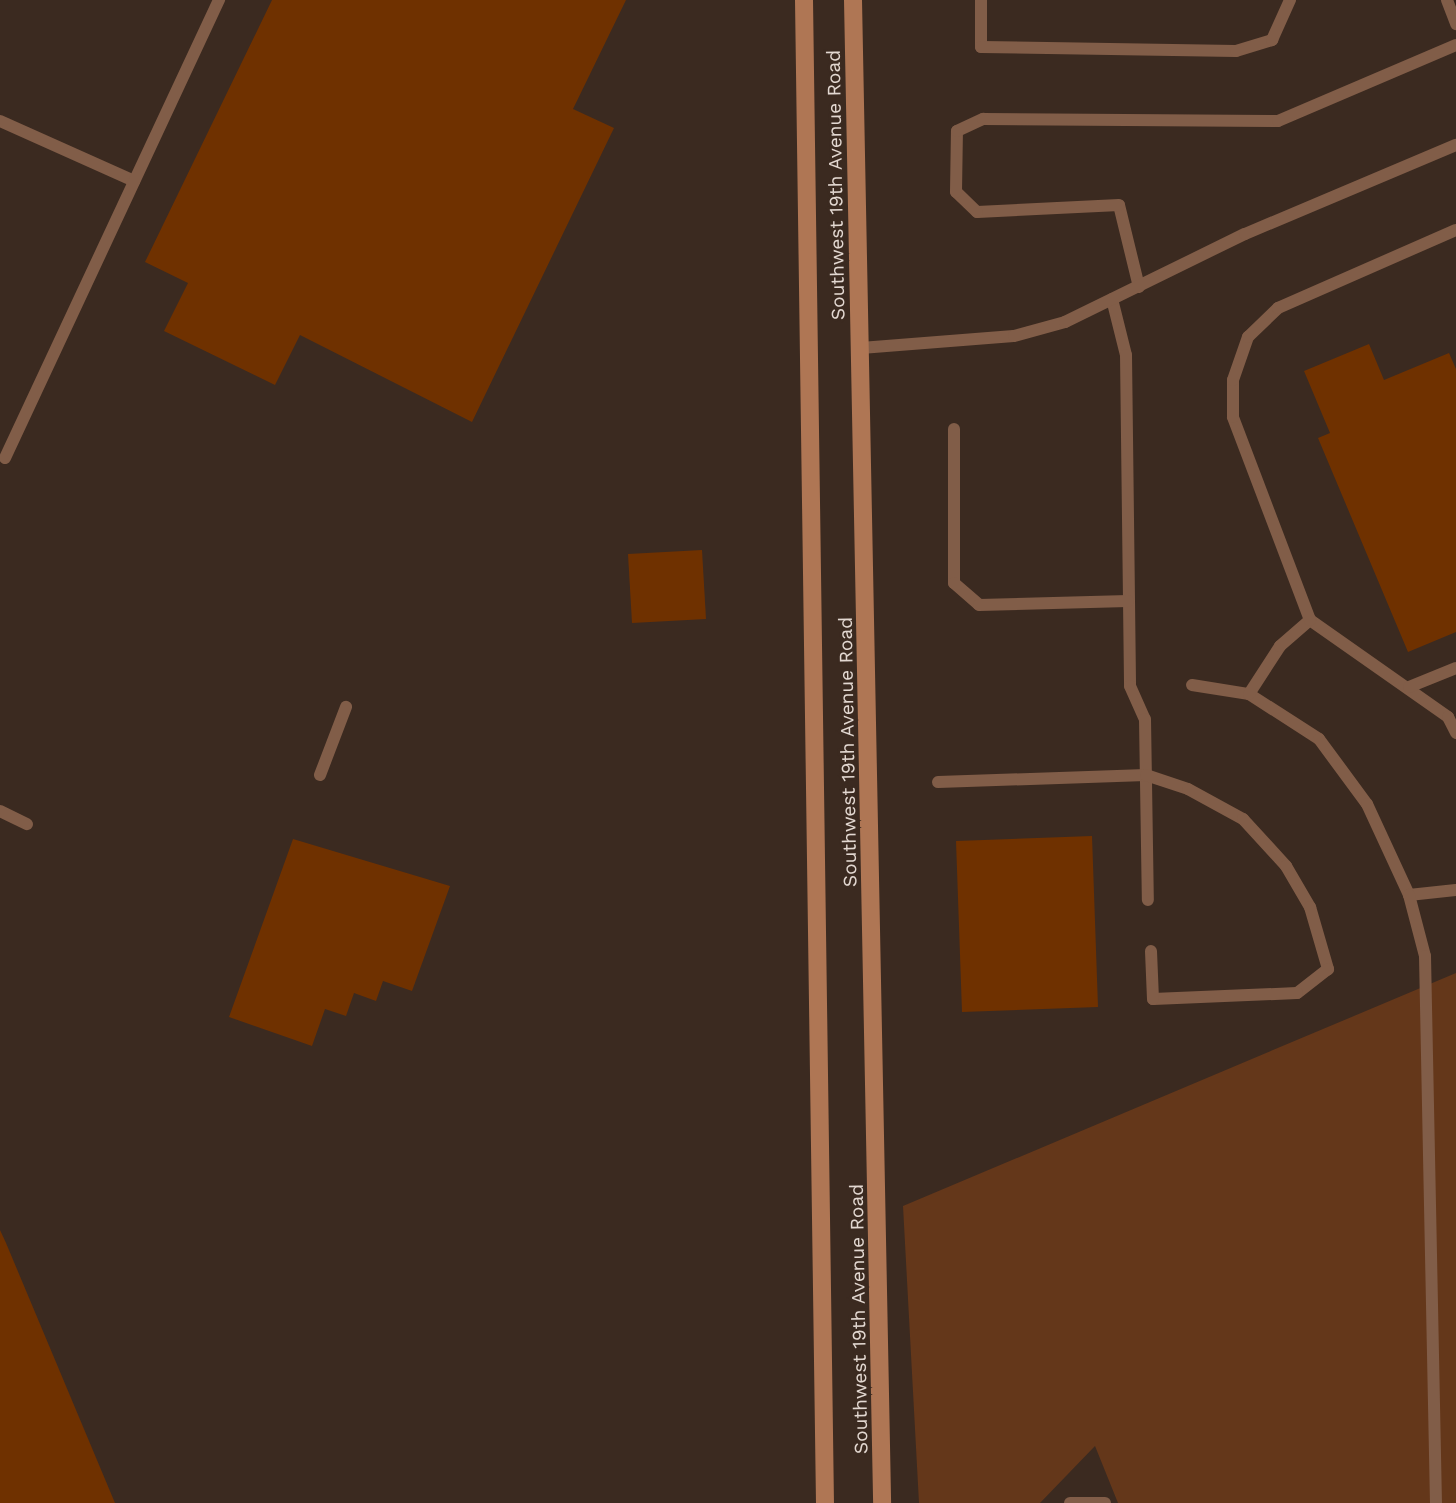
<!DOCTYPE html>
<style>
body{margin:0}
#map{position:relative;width:1456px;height:1503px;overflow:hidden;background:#3b2a20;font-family:"Work Sans",sans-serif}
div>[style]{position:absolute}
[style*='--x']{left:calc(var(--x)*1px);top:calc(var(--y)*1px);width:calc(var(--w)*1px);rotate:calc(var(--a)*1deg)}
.green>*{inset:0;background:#64371a}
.building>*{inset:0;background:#6f3100}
.service>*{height:12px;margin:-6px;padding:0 6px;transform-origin:6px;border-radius:6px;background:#815d48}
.secondary>*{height:18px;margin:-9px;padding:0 9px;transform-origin:9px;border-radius:9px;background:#af7654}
span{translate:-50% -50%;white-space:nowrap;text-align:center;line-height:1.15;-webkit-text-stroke:5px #3b2a20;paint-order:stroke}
.street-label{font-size:19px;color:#e3d8d1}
</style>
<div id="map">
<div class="green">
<div style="clip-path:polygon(1456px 973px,1456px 1503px,1118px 1503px,1095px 1446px,1040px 1503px,919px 1503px,903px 1206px)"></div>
</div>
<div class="building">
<div style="clip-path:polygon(272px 0,626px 0,573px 109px,614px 128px,472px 422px,300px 335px,275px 385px,164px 331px,188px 283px,145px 262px)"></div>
<div style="clip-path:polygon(1369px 344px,1384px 380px,1449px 353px,1456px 369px,1456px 632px,1408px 652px,1318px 438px,1330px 433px,1304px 371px)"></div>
<div style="clip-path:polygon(702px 550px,706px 619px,632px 623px,628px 554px)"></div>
<div style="clip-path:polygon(1092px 836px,1098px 1007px,962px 1012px,956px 841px)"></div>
<div style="clip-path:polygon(293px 839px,450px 886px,412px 991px,383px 981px,376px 1001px,354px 993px,346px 1016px,325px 1009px,312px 1046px,229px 1017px)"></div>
<div style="clip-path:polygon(0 1230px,6px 1243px,115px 1503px,0 1503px)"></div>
</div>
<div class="service">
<div style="--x:981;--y:0;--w:47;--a:90"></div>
<div style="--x:981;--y:47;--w:255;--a:0.9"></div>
<div style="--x:1236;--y:51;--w:38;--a:-17"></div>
<div style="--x:1272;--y:40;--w:44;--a:-65.8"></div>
<div style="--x:1447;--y:0;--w:26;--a:69"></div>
<div style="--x:0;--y:121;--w:147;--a:24.1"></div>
<div style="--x:1139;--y:287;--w:84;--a:-103.7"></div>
<div style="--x:1119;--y:205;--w:142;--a:177.2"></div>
<div style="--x:977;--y:212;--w:29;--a:-136"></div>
<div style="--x:956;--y:192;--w:61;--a:-89.1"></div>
<div style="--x:957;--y:131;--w:29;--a:-25"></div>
<div style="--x:983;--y:119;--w:295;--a:0.4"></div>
<div style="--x:1278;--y:121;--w:194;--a:-23.1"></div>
<div style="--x:1112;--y:299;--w:58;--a:76"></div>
<div style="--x:1126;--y:355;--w:331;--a:89.3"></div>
<div style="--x:1130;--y:686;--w:36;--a:66"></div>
<div style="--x:1145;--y:719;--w:181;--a:89.1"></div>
<div style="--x:861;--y:348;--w:153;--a:-4.5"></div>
<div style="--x:1014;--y:336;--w:53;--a:-15.4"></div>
<div style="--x:1065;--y:322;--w:200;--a:-26.1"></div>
<div style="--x:1245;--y:234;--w:229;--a:-22.9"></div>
<div style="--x:954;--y:429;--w:154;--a:90"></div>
<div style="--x:954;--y:583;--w:33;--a:41"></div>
<div style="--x:979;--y:605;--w:149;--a:-1.5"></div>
<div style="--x:5;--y:458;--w:506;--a:-64.96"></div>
<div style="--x:1310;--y:620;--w:169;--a:35.1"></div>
<div style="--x:1448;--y:717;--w:18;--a:63"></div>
<div style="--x:1192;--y:685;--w:58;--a:9"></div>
<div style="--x:1249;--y:694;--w:83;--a:32.7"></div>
<div style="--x:1319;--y:739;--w:81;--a:53.6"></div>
<div style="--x:1367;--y:804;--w:100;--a:65.2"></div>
<div style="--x:1409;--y:895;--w:47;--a:-6.1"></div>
<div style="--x:1409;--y:687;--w:51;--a:-22"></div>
<div style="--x:1249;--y:694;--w:57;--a:-57.1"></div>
<div style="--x:1280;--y:646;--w:40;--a:-41"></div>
<div style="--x:1310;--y:620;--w:217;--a:-110.8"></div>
<div style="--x:1233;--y:417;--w:37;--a:-90"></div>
<div style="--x:1233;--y:380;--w:46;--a:-70.8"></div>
<div style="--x:1248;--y:337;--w:42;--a:-44"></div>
<div style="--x:1278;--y:308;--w:194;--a:-23.7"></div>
<div style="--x:320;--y:775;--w:73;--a:-69.1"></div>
<div style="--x:938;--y:782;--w:208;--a:-1.9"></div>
<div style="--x:1146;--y:775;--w:44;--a:18.4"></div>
<div style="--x:1188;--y:789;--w:63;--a:28.6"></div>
<div style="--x:1243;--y:819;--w:64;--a:47.5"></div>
<div style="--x:1286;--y:866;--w:48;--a:59.7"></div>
<div style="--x:1310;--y:907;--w:65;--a:73.8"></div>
<div style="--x:1328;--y:969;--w:39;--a:142"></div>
<div style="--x:1297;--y:993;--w:144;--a:177.6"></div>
<div style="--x:1153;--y:999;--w:48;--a:-92.4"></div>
<div style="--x:0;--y:811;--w:30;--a:26"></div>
<div style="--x:1409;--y:895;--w:63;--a:75.3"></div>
<div style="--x:1425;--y:956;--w:547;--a:88.85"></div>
<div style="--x:1070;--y:1503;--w:35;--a:0"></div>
</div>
<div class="secondary">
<div style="--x:804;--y:0;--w:1503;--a:89.2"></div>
<div style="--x:853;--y:0;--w:1503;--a:88.89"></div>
</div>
<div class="street-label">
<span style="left:836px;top:185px;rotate:-91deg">Southwest 19th Avenue Road</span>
<span style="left:848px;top:752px;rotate:-91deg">Southwest 19th Avenue Road</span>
<span style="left:859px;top:1319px;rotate:-91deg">Southwest 19th Avenue Road</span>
</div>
</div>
